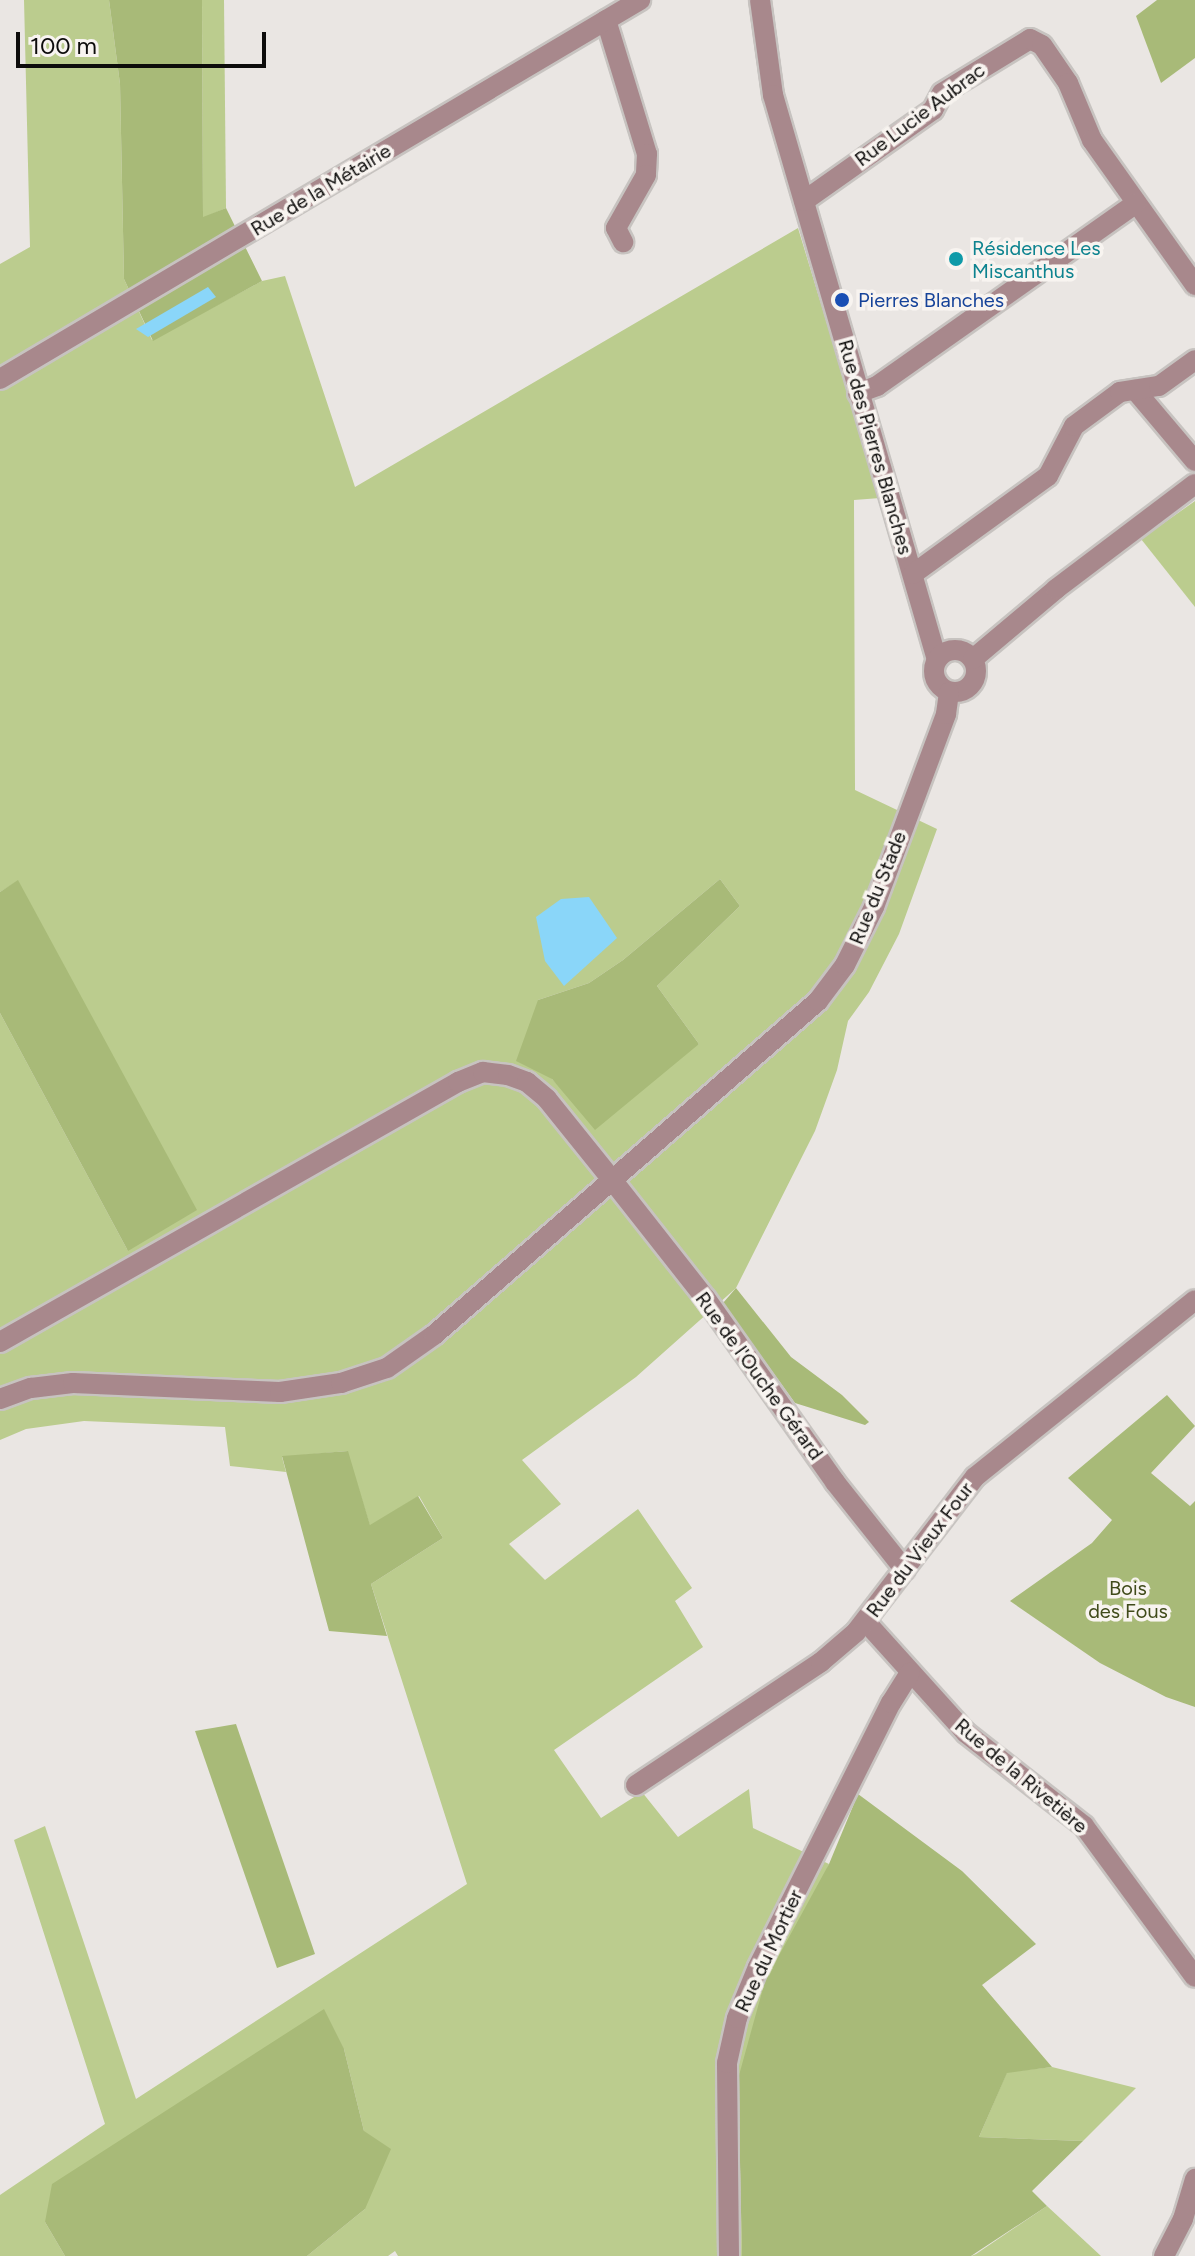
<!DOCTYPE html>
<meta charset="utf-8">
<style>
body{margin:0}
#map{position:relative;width:1195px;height:2256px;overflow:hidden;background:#eae6e3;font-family:Figtree,sans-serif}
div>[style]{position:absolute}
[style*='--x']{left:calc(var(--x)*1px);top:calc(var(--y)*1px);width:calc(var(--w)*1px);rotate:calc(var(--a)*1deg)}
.green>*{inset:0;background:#bbcc8e}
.forest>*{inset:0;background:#a8ba78}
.water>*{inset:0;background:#8ad6f9}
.roads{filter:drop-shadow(2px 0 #c7c3c0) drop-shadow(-2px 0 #c7c3c0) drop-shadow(0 2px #c7c3c0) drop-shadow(0 -2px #c7c3c0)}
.minor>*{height:20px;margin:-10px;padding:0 10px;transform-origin:10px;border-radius:10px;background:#a8888c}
.minor>.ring{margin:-10px;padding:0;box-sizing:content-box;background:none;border:20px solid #a8888c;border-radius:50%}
.dots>*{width:22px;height:22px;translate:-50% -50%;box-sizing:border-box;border:4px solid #f8f4f0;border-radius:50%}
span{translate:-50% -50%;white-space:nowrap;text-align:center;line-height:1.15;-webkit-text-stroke:7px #f8f4f0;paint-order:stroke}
.street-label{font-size:20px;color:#0d0c0b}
.culture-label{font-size:20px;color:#0d838f}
.left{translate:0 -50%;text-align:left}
.transit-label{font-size:20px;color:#164399}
.park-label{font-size:20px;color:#404b1b}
.scale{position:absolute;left:16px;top:32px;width:250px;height:36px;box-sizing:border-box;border:4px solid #0d0c0b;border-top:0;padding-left:10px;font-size:24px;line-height:28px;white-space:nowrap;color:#0d0c0b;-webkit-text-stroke:6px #f8f4f0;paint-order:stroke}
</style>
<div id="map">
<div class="green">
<div style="clip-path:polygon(evenodd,24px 0,109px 0,120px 84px,124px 279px,152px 340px,262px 281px,285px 276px,355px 487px,798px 228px,880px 498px,854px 500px,855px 790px,937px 829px,899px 934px,869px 992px,848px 1021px,837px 1070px,815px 1131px,736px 1288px,636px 1377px,522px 1460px,561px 1504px,509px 1544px,545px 1580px,638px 1509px,692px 1588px,675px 1601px,703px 1647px,554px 1750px,601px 1818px,642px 1792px,678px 1837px,749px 1789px,753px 1828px,829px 1864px,738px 2079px,742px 2256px,398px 2256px,395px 2251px,388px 2256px,307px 2256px,365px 2209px,364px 2131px,344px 2049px,45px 2222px,65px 2256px,0 2256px,0 2195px,105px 2124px,14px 1840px,45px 1826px,136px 2099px,467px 1884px,371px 1584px,443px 1538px,419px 1496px,370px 1526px,347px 1451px,282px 1457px,286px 1472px,230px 1466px,225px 1427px,84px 1421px,26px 1429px,0 1440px,0 1013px,128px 1251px,18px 881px,0 892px,0 264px,30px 247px,24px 0,720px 879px,740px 906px,657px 986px,699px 1044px,572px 1100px,552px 1079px,538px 1000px,589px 983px,623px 960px,720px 879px)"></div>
<div style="clip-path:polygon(202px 0,224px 0,226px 208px,203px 218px)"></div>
<div style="clip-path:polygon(1195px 501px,1195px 607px,1141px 539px)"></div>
<div style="clip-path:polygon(1052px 2067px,1136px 2088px,1083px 2141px,979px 2137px,1007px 2072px)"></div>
<div style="clip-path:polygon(1047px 2206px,1101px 2256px,971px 2256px,976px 2254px)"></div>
</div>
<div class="forest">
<div style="clip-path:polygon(109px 0,202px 0,203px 217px,226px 208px,262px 281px,153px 341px,124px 279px,120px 84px)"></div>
<div style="clip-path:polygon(1157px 0,1195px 0,1195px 58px,1161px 83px,1136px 16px)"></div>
<div style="clip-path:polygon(720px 879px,740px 906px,657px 986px,699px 1044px,595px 1130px,552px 1079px,516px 1061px,538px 1000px,589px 983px,623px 960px)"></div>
<div style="clip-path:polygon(18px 880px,197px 1210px,128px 1251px,0 1013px,0 892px)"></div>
<div style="clip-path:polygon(736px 1288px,791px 1357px,842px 1395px,869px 1422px,865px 1425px,795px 1403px,723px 1303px)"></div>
<div style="clip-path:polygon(1167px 1395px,1195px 1426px,1151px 1473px,1190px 1506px,1195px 1501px,1195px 1707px,1166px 1697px,1100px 1663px,1010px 1601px,1092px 1543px,1112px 1520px,1068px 1478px)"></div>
<div style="clip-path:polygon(348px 1451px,370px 1525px,418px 1496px,443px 1538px,371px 1584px,387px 1636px,329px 1631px,282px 1456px)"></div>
<div style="clip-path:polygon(236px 1724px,315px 1954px,277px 1968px,195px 1731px)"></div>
<div style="clip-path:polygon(858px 1794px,962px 1871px,1036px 1944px,982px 1985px,1052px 2067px,1007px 2073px,979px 2137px,1083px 2141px,1032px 2191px,1047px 2206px,971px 2256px,742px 2256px,738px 2079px,765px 1981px,829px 1864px)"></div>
<div style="clip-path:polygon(324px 2009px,344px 2049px,364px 2131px,391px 2149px,365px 2209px,307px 2256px,65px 2256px,45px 2222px,52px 2184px)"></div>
</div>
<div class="water">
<div style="clip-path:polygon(208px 287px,216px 297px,148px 337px,136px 329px)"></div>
<div style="clip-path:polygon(589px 897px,617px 938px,564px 986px,545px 961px,536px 917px,561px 899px)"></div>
</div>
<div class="roads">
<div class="minor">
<div style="--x:760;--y:0;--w:96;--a:82.2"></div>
<div style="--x:773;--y:95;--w:588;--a:73.81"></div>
<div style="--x:606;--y:20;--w:140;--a:73"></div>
<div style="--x:647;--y:154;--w:21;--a:93"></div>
<div style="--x:646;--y:175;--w:61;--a:119.5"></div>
<div style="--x:616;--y:228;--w:16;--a:63"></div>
<div style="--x:804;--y:201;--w:158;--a:-35.2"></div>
<div style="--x:933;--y:110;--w:19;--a:-62"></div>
<div style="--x:942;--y:93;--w:103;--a:-31.5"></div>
<div style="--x:1030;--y:39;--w:13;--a:27"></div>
<div style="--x:1042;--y:45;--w:46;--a:55.6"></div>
<div style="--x:1068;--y:83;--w:62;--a:67.2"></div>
<div style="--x:1092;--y:140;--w:178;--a:54.6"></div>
<div style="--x:0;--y:379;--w:744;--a:-30.63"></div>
<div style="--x:1135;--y:390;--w:93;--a:49.8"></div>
<div style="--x:858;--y:393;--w:20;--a:-20"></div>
<div style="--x:877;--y:386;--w:317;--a:-35.2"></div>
<div style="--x:913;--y:574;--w:167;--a:-36"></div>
<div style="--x:1048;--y:476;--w:56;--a:-62.5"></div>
<div style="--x:1074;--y:426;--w:57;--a:-36.5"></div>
<div style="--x:1120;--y:392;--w:39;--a:-9"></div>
<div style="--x:1159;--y:386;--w:44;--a:-35.8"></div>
<div class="ring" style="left:934px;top:650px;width:22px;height:22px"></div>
<div style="--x:973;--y:659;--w:109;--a:-40.1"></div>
<div style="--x:1056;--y:589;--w:174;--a:-37.1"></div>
<div style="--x:0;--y:1342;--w:527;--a:-29.58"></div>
<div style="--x:458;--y:1082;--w:27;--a:-22"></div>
<div style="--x:483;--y:1072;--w:25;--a:7"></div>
<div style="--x:508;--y:1075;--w:20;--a:20"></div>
<div style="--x:527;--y:1082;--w:26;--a:40"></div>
<div style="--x:547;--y:1099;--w:105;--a:51.2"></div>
<div style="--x:613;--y:1181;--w:150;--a:51.8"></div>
<div style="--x:706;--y:1299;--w:224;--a:54.8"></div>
<div style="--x:835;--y:1482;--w:112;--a:51.5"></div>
<div style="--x:0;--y:1399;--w:33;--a:-20"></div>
<div style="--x:31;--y:1388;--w:42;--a:-6.8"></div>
<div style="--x:73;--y:1383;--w:207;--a:2.5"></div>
<div style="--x:280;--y:1392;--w:62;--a:-8.4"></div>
<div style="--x:341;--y:1383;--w:48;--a:-18.1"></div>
<div style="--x:387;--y:1368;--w:57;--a:-35.1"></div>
<div style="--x:434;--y:1335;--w:509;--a:-41.02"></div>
<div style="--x:818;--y:1001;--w:45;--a:-53.1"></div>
<div style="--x:845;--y:965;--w:65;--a:-63.4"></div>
<div style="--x:874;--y:907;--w:206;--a:-69.5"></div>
<div style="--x:946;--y:714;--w:22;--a:-82"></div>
<div style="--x:866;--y:1622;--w:149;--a:48"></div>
<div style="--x:966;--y:1733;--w:150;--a:38.2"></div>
<div style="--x:1084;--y:1826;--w:187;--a:53.7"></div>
<div style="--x:636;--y:1785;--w:222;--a:-33.6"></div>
<div style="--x:821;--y:1662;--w:46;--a:-40.6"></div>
<div style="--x:856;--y:1632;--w:195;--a:-52.5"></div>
<div style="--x:975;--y:1477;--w:282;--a:-38.8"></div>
<div style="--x:729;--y:2256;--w:193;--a:-90.6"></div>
<div style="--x:727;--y:2063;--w:46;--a:-77.5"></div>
<div style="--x:737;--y:2018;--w:55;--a:-67.6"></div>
<div style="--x:758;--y:1967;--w:296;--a:-63.3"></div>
<div style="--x:891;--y:1703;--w:36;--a:-58"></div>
<div style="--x:1164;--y:2256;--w:42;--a:-62.8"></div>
<div style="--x:1183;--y:2219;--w:42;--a:-73.3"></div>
</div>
</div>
<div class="dots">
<div style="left:956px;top:259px;background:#0f9aa8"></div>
<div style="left:842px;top:300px;background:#1a4fb4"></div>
</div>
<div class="street-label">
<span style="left:920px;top:115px;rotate:-37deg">Rue Lucie Aubrac</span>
<span style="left:321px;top:190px;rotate:-31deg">Rue de la Métairie</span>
<span style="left:875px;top:447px;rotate:74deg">Rue des Pierres Blanches</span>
<span style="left:878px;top:888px;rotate:-68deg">Rue du Stade</span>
<span style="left:759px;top:1376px;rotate:54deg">Rue de l'Ouche Gérard</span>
<span style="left:920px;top:1550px;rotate:-53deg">Rue du Vieux Four</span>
<span style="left:1021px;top:1776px;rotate:40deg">Rue de la Rivetière</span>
<span style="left:769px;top:1951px;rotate:-65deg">Rue du Mortier</span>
</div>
<div class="culture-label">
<span class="left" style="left:972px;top:260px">Résidence Les<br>Miscanthus</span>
</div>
<div class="transit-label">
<span class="left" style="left:858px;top:300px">Pierres Blanches</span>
</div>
<div class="park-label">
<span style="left:1128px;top:1600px">Bois<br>des Fous</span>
</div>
<div class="scale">100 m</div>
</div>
